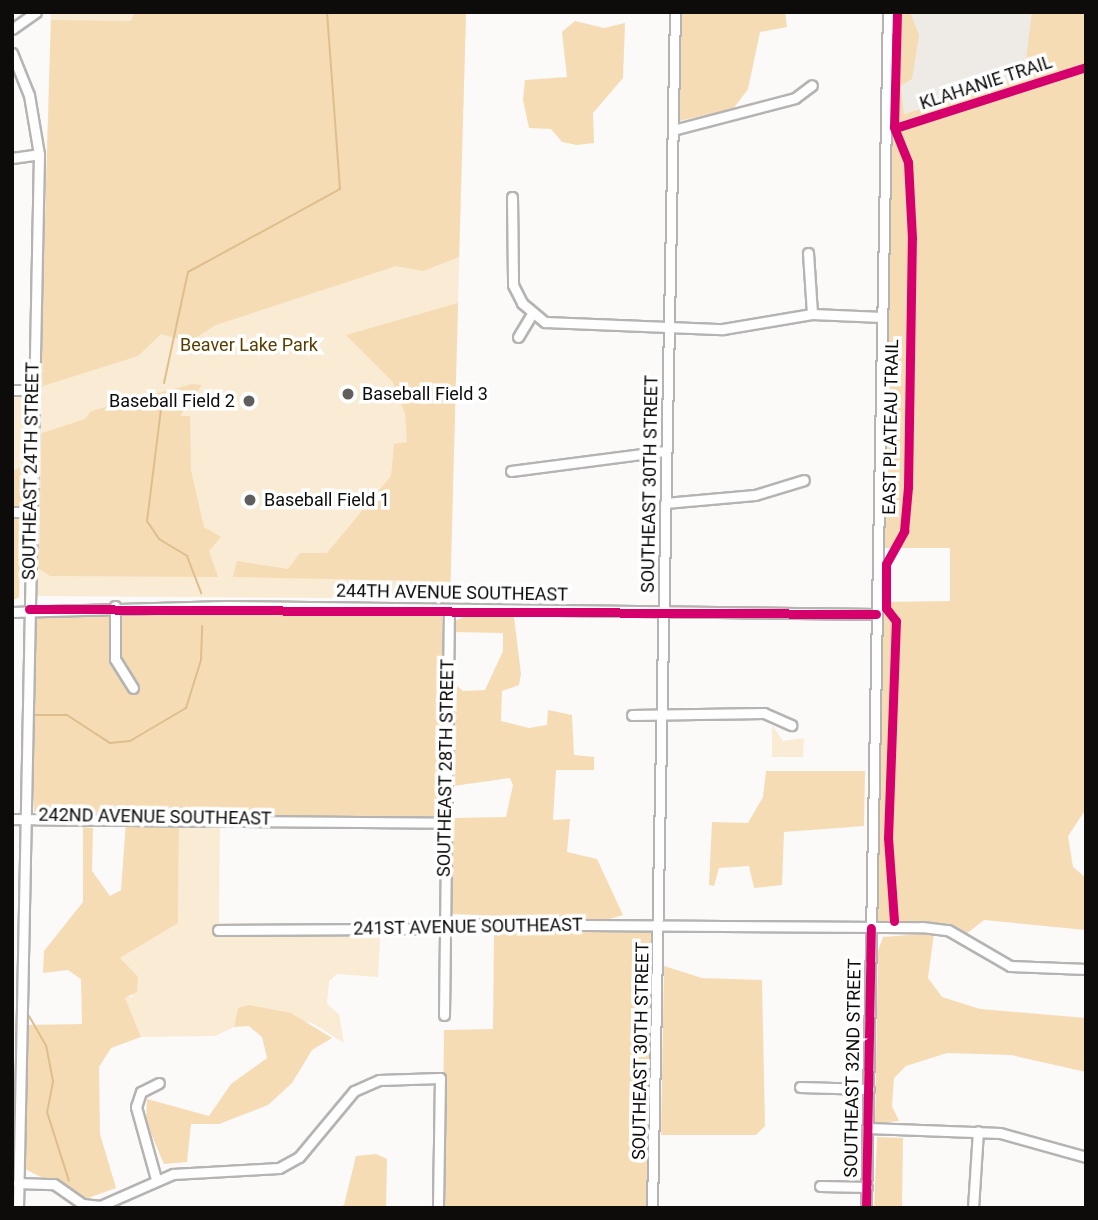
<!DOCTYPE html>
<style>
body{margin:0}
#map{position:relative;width:1098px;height:1220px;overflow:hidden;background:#fbfaf9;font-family:Roboto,sans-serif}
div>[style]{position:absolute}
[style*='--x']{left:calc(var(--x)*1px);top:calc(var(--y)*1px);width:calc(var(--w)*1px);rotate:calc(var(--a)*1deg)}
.built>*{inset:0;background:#eeeae5}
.green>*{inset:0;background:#faebd4}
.forest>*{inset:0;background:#f6dcb4}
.stream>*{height:2px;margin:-1px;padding:0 1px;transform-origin:1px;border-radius:1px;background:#debe8c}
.roads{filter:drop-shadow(2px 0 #b5b4b3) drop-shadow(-2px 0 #b5b4b3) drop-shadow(0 2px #b5b4b3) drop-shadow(0 -2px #b5b4b3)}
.minor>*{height:9px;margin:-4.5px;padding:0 4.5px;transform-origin:4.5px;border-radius:4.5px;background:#fefefe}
.cycleway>*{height:9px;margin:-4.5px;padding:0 4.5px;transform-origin:4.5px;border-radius:4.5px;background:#d6006c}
.dots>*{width:19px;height:19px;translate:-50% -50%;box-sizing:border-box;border:4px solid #fff;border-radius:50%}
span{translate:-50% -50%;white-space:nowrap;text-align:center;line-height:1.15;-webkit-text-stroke:7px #fff;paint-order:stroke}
.street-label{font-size:18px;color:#0d0c0b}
.park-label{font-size:18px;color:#5b3d00}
.poi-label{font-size:18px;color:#0d0c0b}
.left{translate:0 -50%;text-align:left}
.right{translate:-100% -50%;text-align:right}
.frame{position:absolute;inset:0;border:14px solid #0d0c0b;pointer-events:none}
</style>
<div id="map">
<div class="built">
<div style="clip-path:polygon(910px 12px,1086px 12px,1046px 68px,903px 114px,901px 86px,912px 79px)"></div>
</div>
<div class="green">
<div style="clip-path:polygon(51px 12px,466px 12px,450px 599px,34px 596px)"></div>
<div style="clip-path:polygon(12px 392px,23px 392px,29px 400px,23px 466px,12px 471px)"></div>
<div style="clip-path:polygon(772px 725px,783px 741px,804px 738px,803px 757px,772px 757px)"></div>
<div style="clip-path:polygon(179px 826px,220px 827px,219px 923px,381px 924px,378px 977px,337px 974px,329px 981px,327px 1004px,339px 1014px,344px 1043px,312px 1023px,238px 1009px,234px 1027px,215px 1036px,141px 1037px,126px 1005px,125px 997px,133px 997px,120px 958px,178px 922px)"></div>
</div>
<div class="forest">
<div style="clip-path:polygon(135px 12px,466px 12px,459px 257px,423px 271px,396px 266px,216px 325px,189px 342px,161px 334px,138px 356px,40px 387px,51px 20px,131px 21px)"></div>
<div style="clip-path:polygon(680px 12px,785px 12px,787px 27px,760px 32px,748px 89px,733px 109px,679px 121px)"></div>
<div style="clip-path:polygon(891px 12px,910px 12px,919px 35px,912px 79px,901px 86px,904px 114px,1024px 75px,1032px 12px,1086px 12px,1086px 809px,1068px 836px,1073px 867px,1086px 878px,1086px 930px,984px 920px,966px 934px,946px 924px,877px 922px,882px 602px,950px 601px,950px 548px,883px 548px)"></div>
<div style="clip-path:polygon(575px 21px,604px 28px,625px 23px,623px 78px,593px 113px,594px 143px,577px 145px,562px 142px,551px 129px,529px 128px,523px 100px,525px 80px,567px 77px,562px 32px)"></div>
<div style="clip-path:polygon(458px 303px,450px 599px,424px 581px,233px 577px,237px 561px,288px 569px,300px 553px,327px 553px,391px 476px,394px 444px,407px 442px,405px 413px,392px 381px,346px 335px)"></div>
<div style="clip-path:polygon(192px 384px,202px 385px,180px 416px,190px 416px,191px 470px,204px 527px,221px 537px,209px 551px,218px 577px,50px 576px,35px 566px,39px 434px,85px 419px,91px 411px)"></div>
<div style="clip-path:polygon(23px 466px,19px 598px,12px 600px,12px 471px)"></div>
<div style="clip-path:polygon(48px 611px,442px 616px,442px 813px,437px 818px,34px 812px,33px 619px)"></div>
<div style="clip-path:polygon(464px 617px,514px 617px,521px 674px,519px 685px,502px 691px,501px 721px,529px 728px,547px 725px,548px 710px,572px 715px,574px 755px,594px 757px,594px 770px,556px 770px,553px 820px,570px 819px,567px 852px,597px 859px,623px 915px,606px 920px,451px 914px,453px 818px,506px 817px,513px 785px,510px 778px,453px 786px,454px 683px,463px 691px,485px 690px,503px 651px,503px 633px,453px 632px,454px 621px)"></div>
<div style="clip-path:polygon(766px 771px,865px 771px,864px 826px,784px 832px,782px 885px,754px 888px,749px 866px,719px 868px,714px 886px,709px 885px,712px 822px,748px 823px,763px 797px)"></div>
<div style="clip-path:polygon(126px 821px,179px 826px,178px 923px,120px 958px,138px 977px,137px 992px,125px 998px,141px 1037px,111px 1048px,99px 1067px,100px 1134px,116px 1188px,85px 1199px,23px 1168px,26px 1025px,82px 1024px,81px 979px,68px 970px,43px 973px,44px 951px,83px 902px,83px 827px,93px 828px,92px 871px,110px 896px,121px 890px)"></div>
<div style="clip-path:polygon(651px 930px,647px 1208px,442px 1208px,444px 1030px,493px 1029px,494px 932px)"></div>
<div style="clip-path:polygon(934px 933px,928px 978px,942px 997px,980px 1009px,1086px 1018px,1086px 1072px,1011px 1055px,947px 1053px,906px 1066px,894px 1078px,892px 1106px,899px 1121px,875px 1123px,878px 951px,883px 937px)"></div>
<div style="clip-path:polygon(664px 966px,702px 978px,762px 980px,765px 1126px,756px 1135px,661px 1135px)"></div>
<div style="clip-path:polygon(249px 1005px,291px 1013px,332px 1038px,312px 1050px,292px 1083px,268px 1105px,219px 1124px,191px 1124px,187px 1162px,164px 1164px,146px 1122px,147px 1099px,209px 1116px,231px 1084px,267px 1058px,262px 1037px,249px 1026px,234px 1027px,238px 1008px)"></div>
<div style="clip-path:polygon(877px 1137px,903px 1138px,902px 1208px,874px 1208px)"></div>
<div style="clip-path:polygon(376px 1154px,387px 1159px,386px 1208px,334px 1208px,344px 1205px,356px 1156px)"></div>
</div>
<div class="stream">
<div style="--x:164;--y:383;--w:114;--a:-77.8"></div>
<div style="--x:188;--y:272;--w:173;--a:-28.6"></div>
<div style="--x:340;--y:189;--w:177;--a:-94.2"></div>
<div style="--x:161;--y:409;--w:113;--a:97.1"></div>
<div style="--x:147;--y:521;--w:22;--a:56"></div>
<div style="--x:159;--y:539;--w:33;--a:31"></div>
<div style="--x:187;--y:556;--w:40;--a:69"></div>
<div style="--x:35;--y:715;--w:32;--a:0"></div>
<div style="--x:67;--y:715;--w:51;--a:33.1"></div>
<div style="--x:110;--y:743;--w:20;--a:-6"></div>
<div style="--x:130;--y:741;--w:65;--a:-30.5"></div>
<div style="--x:186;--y:708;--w:50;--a:-72.6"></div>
<div style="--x:201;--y:660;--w:34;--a:-88"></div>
<div style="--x:29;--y:1016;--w:34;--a:60"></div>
<div style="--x:46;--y:1045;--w:38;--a:79"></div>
<div style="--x:53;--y:1082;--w:31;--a:101"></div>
<div style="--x:47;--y:1112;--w:72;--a:72.3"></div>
</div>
<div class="roads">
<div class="minor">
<div style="--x:12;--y:29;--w:29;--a:-35"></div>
<div style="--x:12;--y:53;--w:45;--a:68"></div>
<div style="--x:29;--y:95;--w:60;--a:80.4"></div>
<div style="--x:39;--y:154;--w:1054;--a:91.14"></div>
<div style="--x:673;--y:130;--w:126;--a:-14.7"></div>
<div style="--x:795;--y:98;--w:21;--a:-37"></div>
<div style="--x:12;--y:158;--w:27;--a:-8"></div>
<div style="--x:512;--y:197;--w:88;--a:89.3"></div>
<div style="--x:513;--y:285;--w:20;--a:63"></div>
<div style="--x:522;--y:303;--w:30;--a:40"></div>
<div style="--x:545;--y:322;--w:178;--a:2.3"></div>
<div style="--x:723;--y:329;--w:90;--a:-9.6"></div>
<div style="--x:812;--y:314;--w:70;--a:2.5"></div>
<div style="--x:808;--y:253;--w:61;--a:86.2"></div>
<div style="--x:518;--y:337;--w:27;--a:-59"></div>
<div style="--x:12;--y:390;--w:20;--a:0"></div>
<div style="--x:511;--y:471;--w:156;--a:-7.4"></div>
<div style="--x:665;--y:503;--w:90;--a:-5.1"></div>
<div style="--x:755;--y:495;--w:51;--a:-17"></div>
<div style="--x:12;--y:512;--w:18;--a:0"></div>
<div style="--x:115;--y:606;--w:53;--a:90"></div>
<div style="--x:115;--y:659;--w:34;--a:58"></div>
<div style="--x:12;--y:612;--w:214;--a:-1.6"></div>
<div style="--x:226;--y:606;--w:650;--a:0.71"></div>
<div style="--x:632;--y:715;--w:132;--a:-0.9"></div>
<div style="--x:764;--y:713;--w:30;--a:24"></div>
<div style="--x:12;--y:819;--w:432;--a:0.5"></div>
<div style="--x:218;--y:930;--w:215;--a:-0.3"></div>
<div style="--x:433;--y:929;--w:18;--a:-16"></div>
<div style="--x:450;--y:924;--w:472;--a:0.4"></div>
<div style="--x:922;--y:927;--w:26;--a:7"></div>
<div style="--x:948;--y:930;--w:72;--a:30.1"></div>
<div style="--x:1010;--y:966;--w:76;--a:2.3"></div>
<div style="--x:444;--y:1015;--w:405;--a:-89.3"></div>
<div style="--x:800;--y:1087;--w:69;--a:1.7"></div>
<div style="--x:868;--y:1128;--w:132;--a:2.2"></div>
<div style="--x:1000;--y:1133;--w:89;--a:15.6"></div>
<div style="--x:156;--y:1179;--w:75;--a:-105.5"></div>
<div style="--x:136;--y:1107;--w:16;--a:-72"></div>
<div style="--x:141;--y:1092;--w:20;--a:-27"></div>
<div style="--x:18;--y:1183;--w:36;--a:2"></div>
<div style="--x:54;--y:1184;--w:35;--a:35"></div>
<div style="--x:83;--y:1204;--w:17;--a:7"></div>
<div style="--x:100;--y:1206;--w:80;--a:-23.7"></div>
<div style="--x:173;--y:1174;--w:106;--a:-3.2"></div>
<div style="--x:279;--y:1168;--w:23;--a:-29"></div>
<div style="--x:299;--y:1157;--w:86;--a:-50.2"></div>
<div style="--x:354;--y:1091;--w:27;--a:-24"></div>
<div style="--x:379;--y:1080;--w:61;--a:-1.9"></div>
<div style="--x:440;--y:1078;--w:130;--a:90.9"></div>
<div style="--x:820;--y:1186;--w:47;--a:1.2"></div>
<div style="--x:652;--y:1208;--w:1196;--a:-88.9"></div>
<div style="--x:866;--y:1208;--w:1196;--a:-88.95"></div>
<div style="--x:973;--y:1208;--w:77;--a:-86.3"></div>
</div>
</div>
<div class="cycleway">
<div style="--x:895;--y:128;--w:201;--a:-17.7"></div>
<div style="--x:29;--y:609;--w:847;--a:0.34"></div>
<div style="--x:894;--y:921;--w:83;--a:-94.1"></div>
<div style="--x:888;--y:838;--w:217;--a:-87.9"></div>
<div style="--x:896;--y:621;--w:16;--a:-128"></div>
<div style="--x:886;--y:608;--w:44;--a:-90"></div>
<div style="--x:886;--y:564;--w:38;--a:-61"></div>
<div style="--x:904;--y:531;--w:44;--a:-84.8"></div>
<div style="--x:908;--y:487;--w:249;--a:-89.1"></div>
<div style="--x:912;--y:238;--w:76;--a:-93"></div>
<div style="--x:908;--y:162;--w:38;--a:-112"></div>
<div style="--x:894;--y:127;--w:115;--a:-88.5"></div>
<div style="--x:866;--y:1208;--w:280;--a:-89"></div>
</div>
<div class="dots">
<div style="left:348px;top:394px;background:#605f5e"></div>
<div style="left:249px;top:401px;background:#605f5e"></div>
<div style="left:250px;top:500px;background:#605f5e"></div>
</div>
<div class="street-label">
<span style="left:986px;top:83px;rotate:-18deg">KLAHANIE TRAIL</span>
<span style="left:891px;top:427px;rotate:-89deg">EAST PLATEAU TRAIL</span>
<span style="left:31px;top:471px;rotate:-89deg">SOUTHEAST 24TH STREET</span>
<span style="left:650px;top:484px;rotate:-89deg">SOUTHEAST 30TH STREET</span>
<span style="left:452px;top:593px;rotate:1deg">244TH AVENUE SOUTHEAST</span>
<span style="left:446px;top:768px;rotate:-89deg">SOUTHEAST 28TH STREET</span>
<span style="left:155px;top:817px;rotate:1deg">242ND AVENUE SOUTHEAST</span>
<span style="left:468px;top:927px;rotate:-1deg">241ST AVENUE SOUTHEAST</span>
<span style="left:641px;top:1051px;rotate:-89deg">SOUTHEAST 30TH STREET</span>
<span style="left:853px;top:1068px;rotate:-89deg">SOUTHEAST 32ND STREET</span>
</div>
<div class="park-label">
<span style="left:249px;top:345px">Beaver Lake Park</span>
</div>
<div class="poi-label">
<span class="left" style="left:362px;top:394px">Baseball Field 3</span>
<span class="right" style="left:235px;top:401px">Baseball Field 2</span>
<span class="left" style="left:264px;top:500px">Baseball Field 1</span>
</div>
<div class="frame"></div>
</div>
